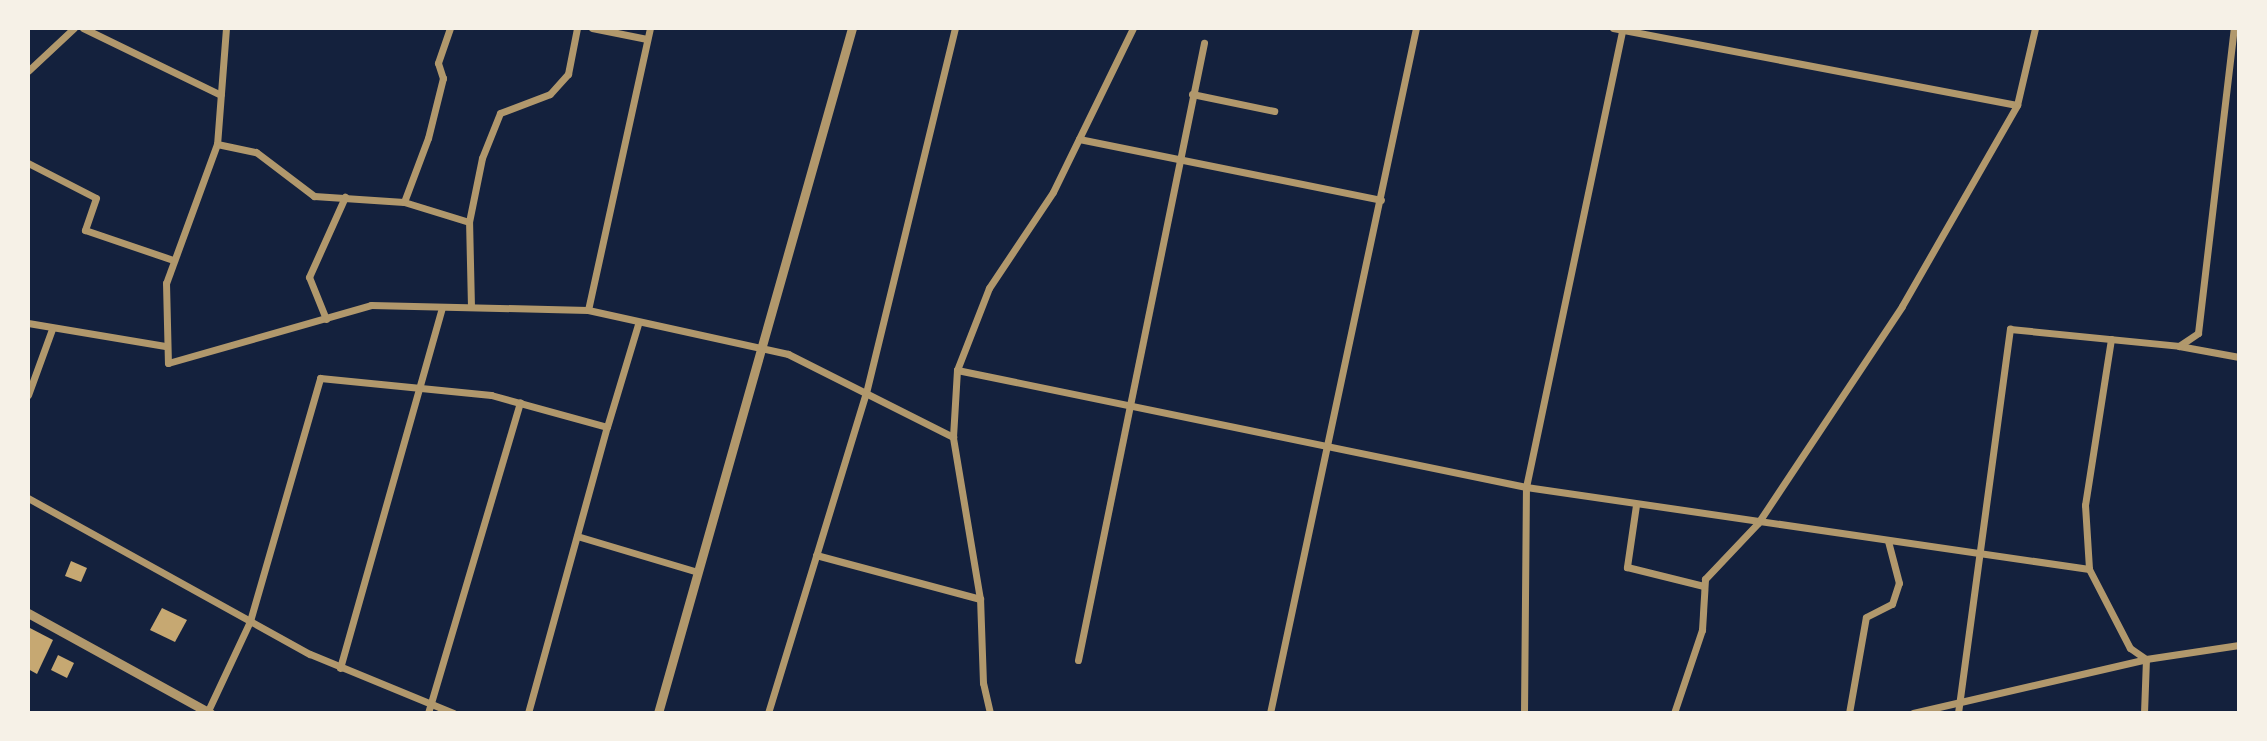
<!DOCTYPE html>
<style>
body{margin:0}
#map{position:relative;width:2267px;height:741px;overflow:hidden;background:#14213d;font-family:Raleway,sans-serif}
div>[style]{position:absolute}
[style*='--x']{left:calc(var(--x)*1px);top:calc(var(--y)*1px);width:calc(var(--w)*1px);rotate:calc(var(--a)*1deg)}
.building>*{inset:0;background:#c6a872}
.minor>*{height:7px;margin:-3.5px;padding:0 3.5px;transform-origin:3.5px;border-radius:3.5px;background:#b1986c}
.tertiary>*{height:9px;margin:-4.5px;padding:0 4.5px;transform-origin:4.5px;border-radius:4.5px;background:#b1986c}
span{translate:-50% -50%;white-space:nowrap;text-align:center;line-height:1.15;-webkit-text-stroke:6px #f6f1e7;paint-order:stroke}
.frame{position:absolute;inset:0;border:30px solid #f6f1e7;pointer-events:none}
</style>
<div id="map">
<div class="building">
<div style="clip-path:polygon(71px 561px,87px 568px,81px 582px,65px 576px)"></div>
<div style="clip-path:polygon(162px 608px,187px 620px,175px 642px,150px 630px)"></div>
<div style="clip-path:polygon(28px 627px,53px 640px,37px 674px,28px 669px)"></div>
<div style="clip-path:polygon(58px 655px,74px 663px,67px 678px,51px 670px)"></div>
</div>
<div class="minor">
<div style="--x:83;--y:28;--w:153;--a:25.9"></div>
<div style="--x:226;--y:28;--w:116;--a:94.4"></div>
<div style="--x:217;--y:144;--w:148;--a:110.1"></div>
<div style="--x:166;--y:283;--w:80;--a:88.6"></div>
<div style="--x:168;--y:363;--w:211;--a:-15.9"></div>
<div style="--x:371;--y:305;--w:217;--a:1.3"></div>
<div style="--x:588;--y:310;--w:205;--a:12.4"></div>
<div style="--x:788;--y:354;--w:185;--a:26.7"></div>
<div style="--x:450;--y:28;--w:37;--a:109"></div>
<div style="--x:438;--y:63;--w:16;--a:72"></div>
<div style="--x:443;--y:78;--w:62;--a:104"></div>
<div style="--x:428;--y:138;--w:68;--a:110.6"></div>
<div style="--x:404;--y:202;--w:68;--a:17.1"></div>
<div style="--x:592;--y:28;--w:56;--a:11.3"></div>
<div style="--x:1613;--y:28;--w:411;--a:10.8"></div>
<div style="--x:28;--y:71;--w:63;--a:-43.1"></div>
<div style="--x:1192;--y:94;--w:84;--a:11.7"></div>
<div style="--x:1079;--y:139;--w:308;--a:11.4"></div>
<div style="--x:217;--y:144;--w:40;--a:12"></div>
<div style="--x:256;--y:152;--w:73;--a:37.2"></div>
<div style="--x:314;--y:196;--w:90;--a:3.8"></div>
<div style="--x:28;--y:163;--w:76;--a:27.2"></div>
<div style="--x:96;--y:198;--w:34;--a:109"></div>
<div style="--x:85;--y:230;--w:93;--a:18.8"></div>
<div style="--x:471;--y:307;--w:85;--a:-91.3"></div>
<div style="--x:469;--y:222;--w:65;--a:-78.5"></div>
<div style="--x:482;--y:158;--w:48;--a:-68.2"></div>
<div style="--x:500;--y:113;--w:53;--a:-20.8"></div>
<div style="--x:550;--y:94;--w:27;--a:-48"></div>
<div style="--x:568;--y:74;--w:47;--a:-78.9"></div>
<div style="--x:588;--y:310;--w:289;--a:-77.6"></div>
<div style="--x:326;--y:319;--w:45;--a:-112"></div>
<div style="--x:309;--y:277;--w:88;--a:-65.8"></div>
<div style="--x:28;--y:323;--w:139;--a:9.5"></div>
<div style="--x:2111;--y:339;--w:168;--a:98.9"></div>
<div style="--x:2085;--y:505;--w:64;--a:86.4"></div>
<div style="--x:2089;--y:569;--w:89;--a:62.6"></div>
<div style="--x:2130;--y:648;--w:19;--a:35"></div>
<div style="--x:2179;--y:346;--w:61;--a:10.4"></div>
<div style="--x:957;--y:370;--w:581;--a:11.62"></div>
<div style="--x:1526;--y:487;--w:569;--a:8.29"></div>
<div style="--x:28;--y:395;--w:70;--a:-70"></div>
<div style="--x:28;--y:498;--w:322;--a:29"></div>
<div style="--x:310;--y:654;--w:155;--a:22.4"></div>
<div style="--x:1636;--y:505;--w:63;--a:98.3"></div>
<div style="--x:1627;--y:567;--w:79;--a:13.9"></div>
<div style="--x:577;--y:536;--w:126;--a:16.6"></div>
<div style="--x:816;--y:555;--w:170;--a:15"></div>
<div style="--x:1078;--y:660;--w:630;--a:-78.46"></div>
<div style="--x:340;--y:668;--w:375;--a:-74.2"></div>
<div style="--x:207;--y:713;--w:102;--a:-64.9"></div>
<div style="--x:250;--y:621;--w:253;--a:-73.9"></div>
<div style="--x:320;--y:378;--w:172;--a:5.7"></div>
<div style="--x:491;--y:395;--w:120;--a:15.4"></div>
<div style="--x:607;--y:427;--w:108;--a:-73.2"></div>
<div style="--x:428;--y:713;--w:324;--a:-73.5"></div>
<div style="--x:528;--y:713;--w:297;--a:-74.6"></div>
<div style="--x:768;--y:713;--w:335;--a:-73"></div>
<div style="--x:866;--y:393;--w:376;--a:-76.3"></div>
<div style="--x:990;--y:713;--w:31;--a:-103"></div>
<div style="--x:983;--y:683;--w:84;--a:-92"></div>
<div style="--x:980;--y:599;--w:164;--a:-99.5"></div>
<div style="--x:953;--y:437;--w:67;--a:-86.6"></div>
<div style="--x:957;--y:370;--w:88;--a:-68.7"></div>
<div style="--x:989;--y:288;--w:115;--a:-56.3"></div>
<div style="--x:1053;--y:192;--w:182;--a:-64"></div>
<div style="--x:1270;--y:713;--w:700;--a:-77.97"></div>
<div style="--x:1524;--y:713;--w:226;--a:-89.5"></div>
<div style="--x:1526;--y:487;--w:467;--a:-78.1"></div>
<div style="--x:1674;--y:713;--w:88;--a:-71.4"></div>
<div style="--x:1702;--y:630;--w:51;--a:-86.6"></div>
<div style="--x:1705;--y:579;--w:77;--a:-46.6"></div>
<div style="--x:1758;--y:523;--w:260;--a:-56.4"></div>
<div style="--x:1902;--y:306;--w:232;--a:-60.2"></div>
<div style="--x:2017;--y:105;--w:79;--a:-76.8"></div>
<div style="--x:1849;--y:713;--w:97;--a:-80"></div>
<div style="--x:1866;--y:617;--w:29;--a:-27"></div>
<div style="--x:1892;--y:604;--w:22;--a:-72"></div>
<div style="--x:1899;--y:583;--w:43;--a:-104.7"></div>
<div style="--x:1913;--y:713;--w:239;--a:-13"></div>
<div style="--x:2146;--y:659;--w:94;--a:-8.6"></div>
<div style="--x:1958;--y:713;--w:388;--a:-82.3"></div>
<div style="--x:2010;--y:329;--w:170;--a:5.7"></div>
<div style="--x:2179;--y:346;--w:23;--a:-34"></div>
<div style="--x:2198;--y:333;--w:307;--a:-83.3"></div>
<div style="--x:2144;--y:713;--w:54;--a:-87.9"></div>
</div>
<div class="tertiary">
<div style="--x:28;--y:613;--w:208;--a:28.8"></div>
<div style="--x:658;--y:713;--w:712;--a:-74.19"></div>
</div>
<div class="frame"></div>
</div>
